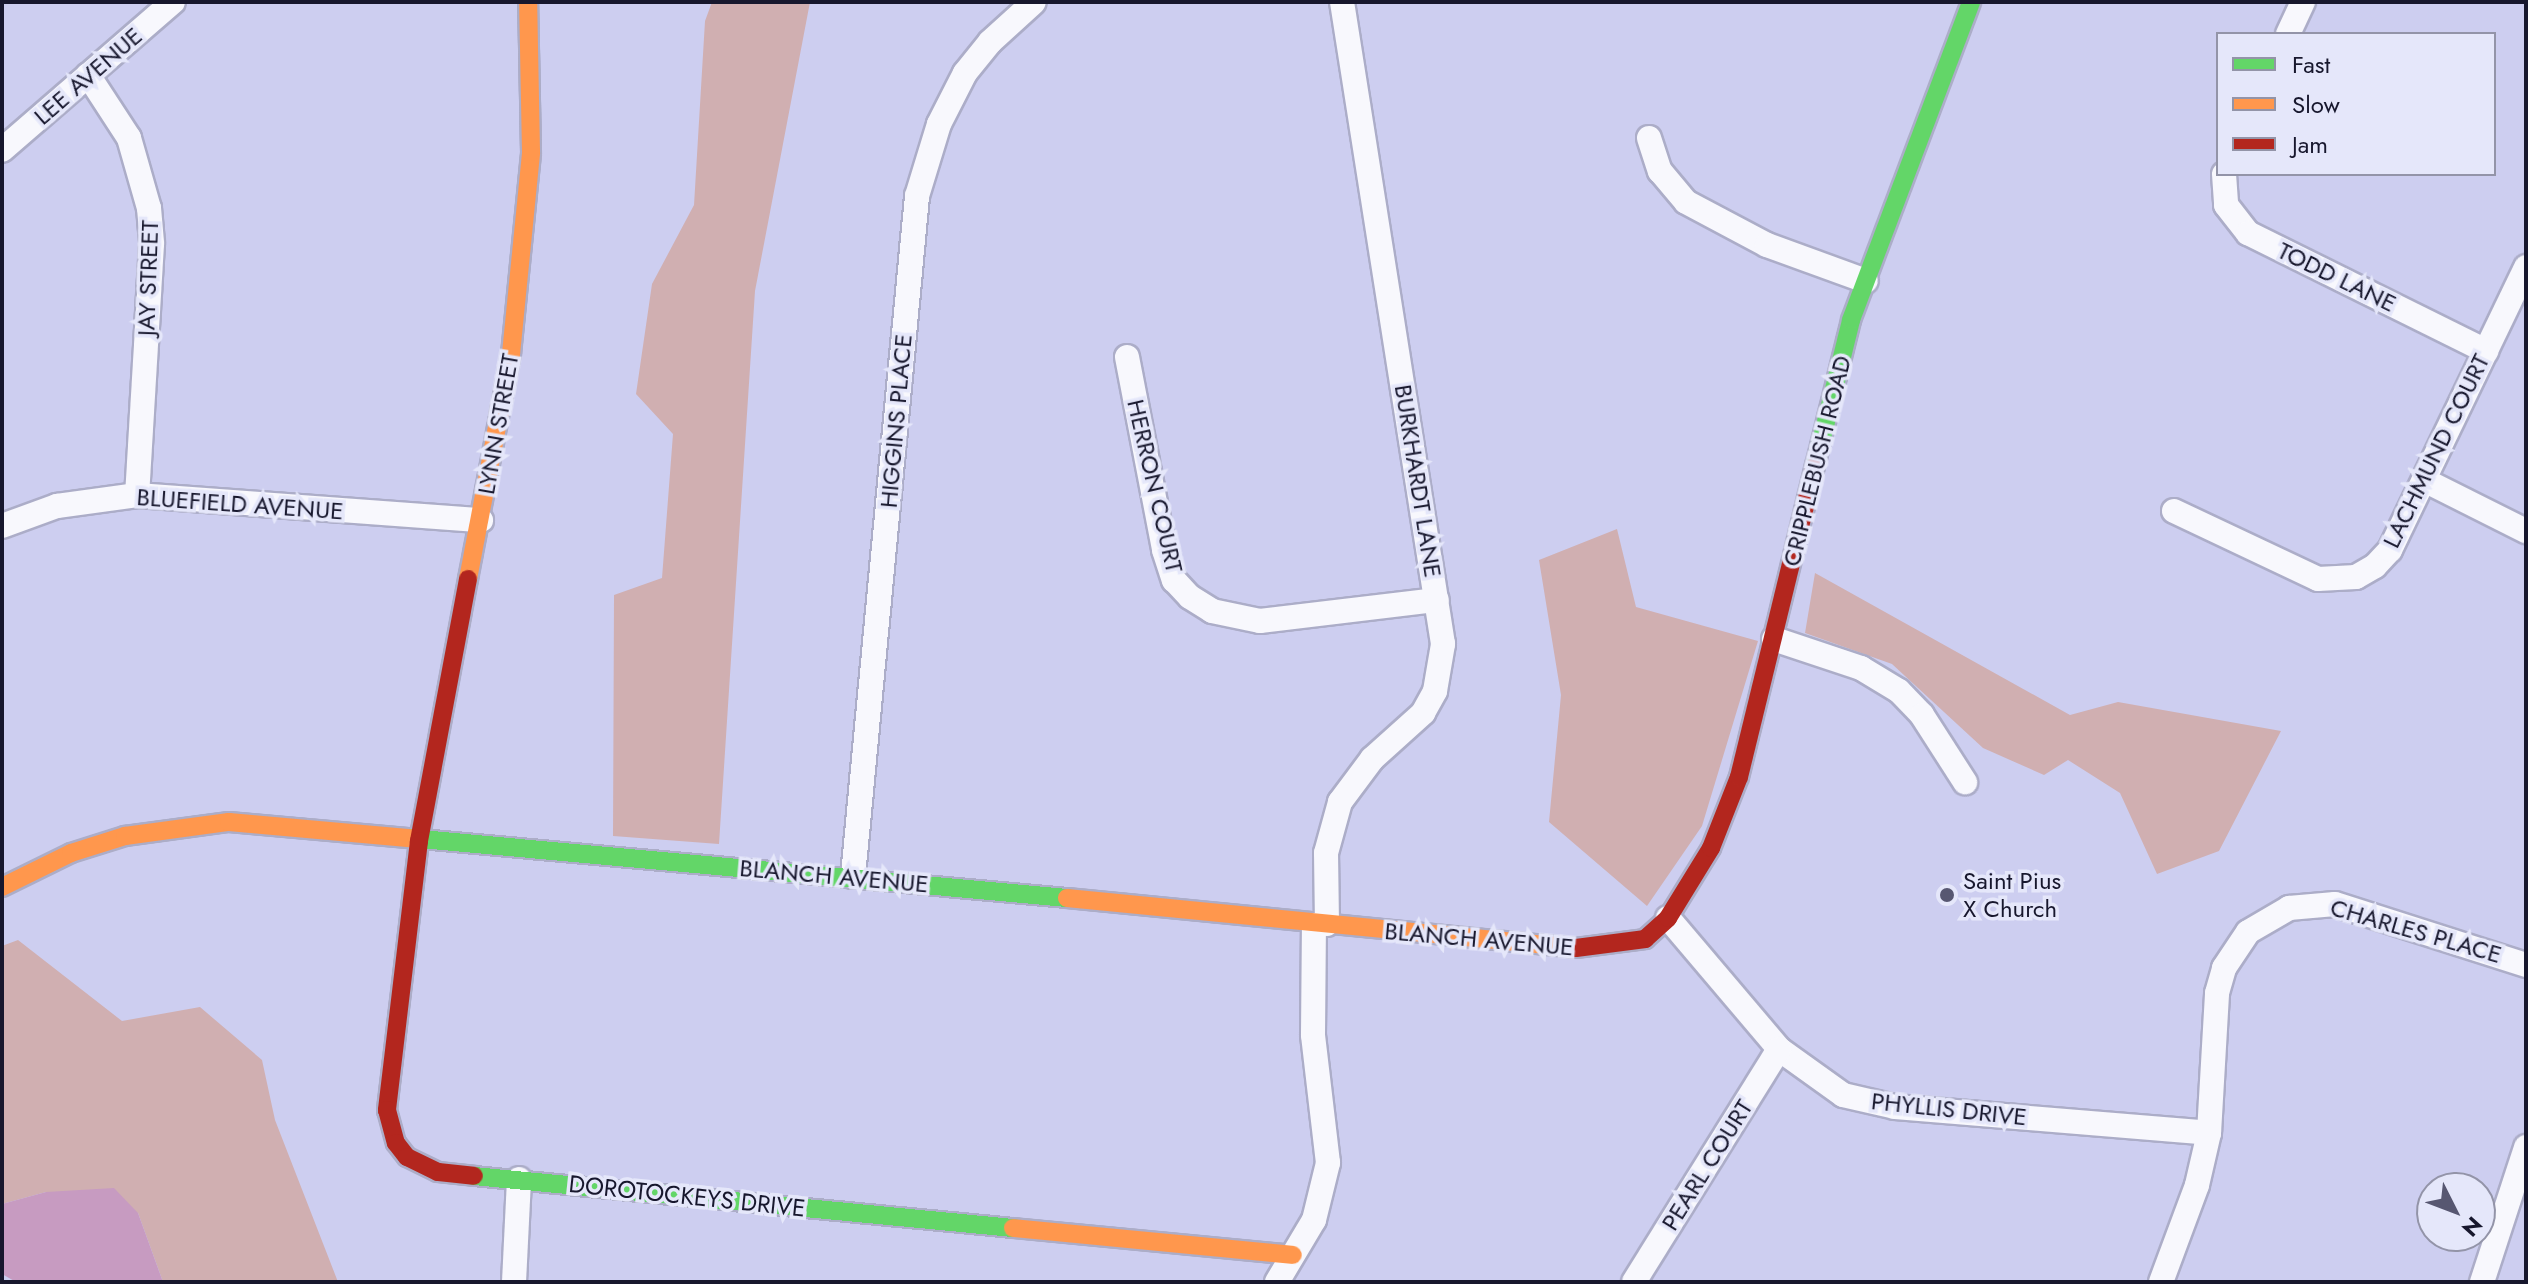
<!DOCTYPE html>
<style>
body{margin:0}
#map{position:relative;width:2528px;height:1284px;overflow:hidden;background:#cdcef0;font-family:Jost,sans-serif}
div>[style]{position:absolute}
[style*='--x']{left:calc(var(--x)*1px);top:calc(var(--y)*1px);width:calc(var(--w)*1px);rotate:calc(var(--a)*1deg)}
.green>*{inset:0;background:#d0afb1}
.water>*{inset:0;background:#c79bc1}
.roads{filter:drop-shadow(2px 0 #acadc8) drop-shadow(-2px 0 #acadc8) drop-shadow(0 2px #acadc8) drop-shadow(0 -2px #acadc8)}
.street>*{height:24px;margin:-12px;padding:0 12px;transform-origin:12px;border-radius:12px;background:#f8f8fd}
.fast>*{height:18px;margin:-9px;padding:0 9px;transform-origin:9px;border-radius:9px;background:#63d668}
.slow>*{height:18px;margin:-9px;padding:0 9px;transform-origin:9px;border-radius:9px;background:#ff974d}
.jam>*{height:18px;margin:-9px;padding:0 9px;transform-origin:9px;border-radius:9px;background:#b3261e}
.dots>*{width:22px;height:22px;translate:-50% -50%;box-sizing:border-box;border:4px solid #e5e7fa;border-radius:50%}
span{translate:-50% -50%;white-space:nowrap;text-align:center;line-height:1.15;-webkit-text-stroke:7px #e5e7fa;paint-order:stroke}
.street-label{font-size:24px;color:#17172d}
.poi-label{font-size:24px;color:#17172d}
.left{translate:0 -50%;text-align:left}
.frame{position:absolute;inset:0;border:4px solid #17172d;pointer-events:none}
.legend{position:absolute;left:2216px;top:32px;width:280px;height:144px;box-sizing:border-box;background:#e5e7fa;border:2px solid #9394a8;margin:0;padding:10px 14px;list-style:none;font-size:24px;color:#17172d}
.legend li{display:flex;align-items:center;gap:16px;height:40px}
.legend b{width:40px;border:2px solid #9394a8}
.north{position:absolute;left:2416px;top:1172px;width:80px;height:80px;box-sizing:border-box;background:#e5e7fa;border:2px solid #9394a8;border-radius:50%;rotate:132deg;font-size:22px;font-weight:700;line-height:32px;text-align:center;color:#17172d}
.north::after{content:'';display:block;margin:auto;width:28px;height:36px;background:#575771;clip-path:polygon(50% 0,100% 100%,50% 72%,0 100%)}
</style>
<div id="map">
<div class="green">
<div style="clip-path:polygon(712px 2px,810px 2px,755px 291px,719px 844px,613px 836px,614px 595px,662px 578px,673px 434px,636px 394px,652px 284px,694px 205px,705px 21px)"></div>
<div style="clip-path:polygon(1617px 529px,1636px 607px,1758px 641px,1702px 826px,1647px 906px,1549px 822px,1561px 695px,1539px 560px)"></div>
<div style="clip-path:polygon(1815px 573px,2070px 715px,2118px 702px,2281px 731px,2219px 851px,2157px 874px,2120px 793px,2068px 760px,2044px 775px,1983px 748px,1892px 664px,1805px 633px)"></div>
<div style="clip-path:polygon(18px 940px,122px 1021px,200px 1007px,262px 1060px,275px 1120px,338px 1282px,163px 1282px,138px 1213px,46px 1192px,2px 1204px,2px 946px)"></div>
</div>
<div class="water">
<div style="clip-path:polygon(114px 1188px,138px 1213px,163px 1282px,16px 1282px,2px 1274px,2px 1204px,46px 1192px)"></div>
</div>
<div class="roads">
<div class="street">
<div style="--x:2288;--y:34;--w:35;--a:-65"></div>
<div style="--x:88;--y:75;--w:75;--a:56.9"></div>
<div style="--x:129;--y:138;--w:73;--a:74.1"></div>
<div style="--x:149;--y:208;--w:36;--a:85"></div>
<div style="--x:152;--y:244;--w:251;--a:93.4"></div>
<div style="--x:1649;--y:138;--w:35;--a:72"></div>
<div style="--x:1660;--y:171;--w:40;--a:50"></div>
<div style="--x:1686;--y:202;--w:92;--a:28"></div>
<div style="--x:1767;--y:245;--w:105;--a:20"></div>
<div style="--x:2;--y:150;--w:226;--a:-40.9"></div>
<div style="--x:2224;--y:174;--w:31;--a:86"></div>
<div style="--x:2226;--y:205;--w:36;--a:52"></div>
<div style="--x:2248;--y:233;--w:266;--a:26.4"></div>
<div style="--x:1127;--y:357;--w:197;--a:79.1"></div>
<div style="--x:1164;--y:550;--w:32;--a:72"></div>
<div style="--x:1174;--y:580;--w:23;--a:47"></div>
<div style="--x:1190;--y:597;--w:26;--a:32"></div>
<div style="--x:1212;--y:611;--w:49;--a:11.8"></div>
<div style="--x:1260;--y:621;--w:178;--a:-6.8"></div>
<div style="--x:2424;--y:480;--w:114;--a:26.6"></div>
<div style="--x:2174;--y:511;--w:159;--a:25.3"></div>
<div style="--x:2318;--y:579;--w:38;--a:-3"></div>
<div style="--x:2356;--y:577;--w:22;--a:-30"></div>
<div style="--x:2375;--y:566;--w:22;--a:-47"></div>
<div style="--x:2390;--y:550;--w:314;--a:-64.3"></div>
<div style="--x:2;--y:526;--w:59;--a:-20"></div>
<div style="--x:57;--y:506;--w:81;--a:-7.8"></div>
<div style="--x:137;--y:495;--w:345;--a:4.2"></div>
<div style="--x:1774;--y:639;--w:92;--a:18.4"></div>
<div style="--x:1861;--y:668;--w:44;--a:31.2"></div>
<div style="--x:1899;--y:691;--w:33;--a:46"></div>
<div style="--x:1922;--y:715;--w:80;--a:57.3"></div>
<div style="--x:853;--y:876;--w:683;--a:-84.62"></div>
<div style="--x:917;--y:196;--w:75;--a:-73"></div>
<div style="--x:939;--y:124;--w:57;--a:-63"></div>
<div style="--x:965;--y:73;--w:40;--a:-51"></div>
<div style="--x:990;--y:42;--w:59;--a:-42.3"></div>
<div style="--x:1668;--y:918;--w:172;--a:49.7"></div>
<div style="--x:1779;--y:1049;--w:79;--a:35.7"></div>
<div style="--x:1843;--y:1095;--w:53;--a:13"></div>
<div style="--x:1895;--y:1107;--w:315;--a:4.7"></div>
<div style="--x:1327;--y:924;--w:71;--a:-90.8"></div>
<div style="--x:1326;--y:853;--w:53;--a:-74.6"></div>
<div style="--x:1340;--y:802;--w:54;--a:-53.3"></div>
<div style="--x:1372;--y:759;--w:69;--a:-42"></div>
<div style="--x:1423;--y:713;--w:25;--a:-61"></div>
<div style="--x:1435;--y:691;--w:48;--a:-80.3"></div>
<div style="--x:1443;--y:644;--w:650;--a:-98.94"></div>
<div style="--x:514;--y:1282;--w:103;--a:-87.2"></div>
<div style="--x:1277;--y:1282;--w:72;--a:-59.2"></div>
<div style="--x:1314;--y:1220;--w:59;--a:-76.2"></div>
<div style="--x:1328;--y:1163;--w:129;--a:-96.7"></div>
<div style="--x:1313;--y:1035;--w:110;--a:-89.5"></div>
<div style="--x:1634;--y:1282;--w:274;--a:-58.1"></div>
<div style="--x:2161;--y:1282;--w:103;--a:-69.6"></div>
<div style="--x:2197;--y:1185;--w:53;--a:-77"></div>
<div style="--x:2209;--y:1133;--w:140;--a:-86.7"></div>
<div style="--x:2217;--y:993;--w:26;--a:-74"></div>
<div style="--x:2224;--y:968;--w:43;--a:-56.3"></div>
<div style="--x:2248;--y:932;--w:48;--a:-30.3"></div>
<div style="--x:2289;--y:908;--w:46;--a:-5"></div>
<div style="--x:2335;--y:904;--w:201;--a:17.7"></div>
<div style="--x:2482;--y:1282;--w:142;--a:-71.9"></div>
</div>
<div class="fast">
<div style="--x:1815;--y:466;--w:150;--a:-76.1"></div>
<div style="--x:1851;--y:320;--w:340;--a:-69.3"></div>
<div style="--x:410;--y:838;--w:660;--a:5.22"></div>
<div style="--x:474;--y:1176;--w:542;--a:5.51"></div>
</div>
<div class="slow">
<div style="--x:468;--y:579;--w:229;--a:-79.2"></div>
<div style="--x:511;--y:354;--w:203;--a:-84.3"></div>
<div style="--x:531;--y:152;--w:150;--a:-91.1"></div>
<div style="--x:2;--y:887;--w:77;--a:-26.2"></div>
<div style="--x:71;--y:853;--w:57;--a:-17.5"></div>
<div style="--x:125;--y:836;--w:105;--a:-7.7"></div>
<div style="--x:229;--y:822;--w:182;--a:5.1"></div>
<div style="--x:1067;--y:898;--w:511;--a:5.61"></div>
<div style="--x:1013;--y:1228;--w:281;--a:5.5"></div>
</div>
<div class="jam">
<div style="--x:468;--y:579;--w:267;--a:100.6"></div>
<div style="--x:419;--y:841;--w:271;--a:96.8"></div>
<div style="--x:387;--y:1110;--w:34;--a:75"></div>
<div style="--x:396;--y:1143;--w:18;--a:52"></div>
<div style="--x:407;--y:1157;--w:34;--a:26"></div>
<div style="--x:438;--y:1172;--w:36;--a:6"></div>
<div style="--x:1576;--y:948;--w:70;--a:-7.4"></div>
<div style="--x:1645;--y:939;--w:31;--a:-42"></div>
<div style="--x:1668;--y:918;--w:82;--a:-58.4"></div>
<div style="--x:1711;--y:848;--w:76;--a:-68.5"></div>
<div style="--x:1739;--y:777;--w:320;--a:-76.3"></div>
</div>
</div>
<div class="dots">
<div style="left:1947px;top:895px;background:#575771"></div>
</div>
<div class="street-label">
<span style="left:88px;top:76px;rotate:-41deg">LEE AVENUE</span>
<span style="left:2337px;top:277px;rotate:26deg">TODD LANE</span>
<span style="left:148px;top:278px;rotate:-88deg">JAY STREET</span>
<span style="left:896px;top:421px;rotate:-85deg">HIGGINS PLACE</span>
<span style="left:498px;top:424px;rotate:-80deg">LYNN STREET</span>
<span style="left:2436px;top:451px;rotate:-64deg">LACHMUND COURT</span>
<span style="left:1817px;top:461px;rotate:-76deg">CRIPPLEBUSH ROAD</span>
<span style="left:1418px;top:481px;rotate:81deg">BURKHARDT LANE</span>
<span style="left:1155px;top:486px;rotate:77deg">HERRON COURT</span>
<span style="left:240px;top:504px;rotate:4deg">BLUEFIELD AVENUE</span>
<span style="left:834px;top:876px;rotate:5deg">BLANCH AVENUE</span>
<span style="left:2416px;top:931px;rotate:16deg">CHARLES PLACE</span>
<span style="left:1479px;top:939px;rotate:5deg">BLANCH AVENUE</span>
<span style="left:1949px;top:1109px;rotate:6deg">PHYLLIS DRIVE</span>
<span style="left:1707px;top:1165px;rotate:-58deg">PEARL COURT</span>
<span style="left:687px;top:1196px;rotate:6deg">DOROTOCKEYS DRIVE</span>
</div>
<div class="poi-label">
<span class="left" style="left:1963px;top:895px">Saint Pius<br>X Church</span>
</div>
<div class="frame"></div>
<ul class="legend">
<li><b style="height:10px;background:#63d668"></b>Fast</li>
<li><b style="height:10px;background:#ff974d"></b>Slow</li>
<li><b style="height:10px;background:#b3261e"></b>Jam</li>
</ul>
<div class="north">N</div>
</div>
